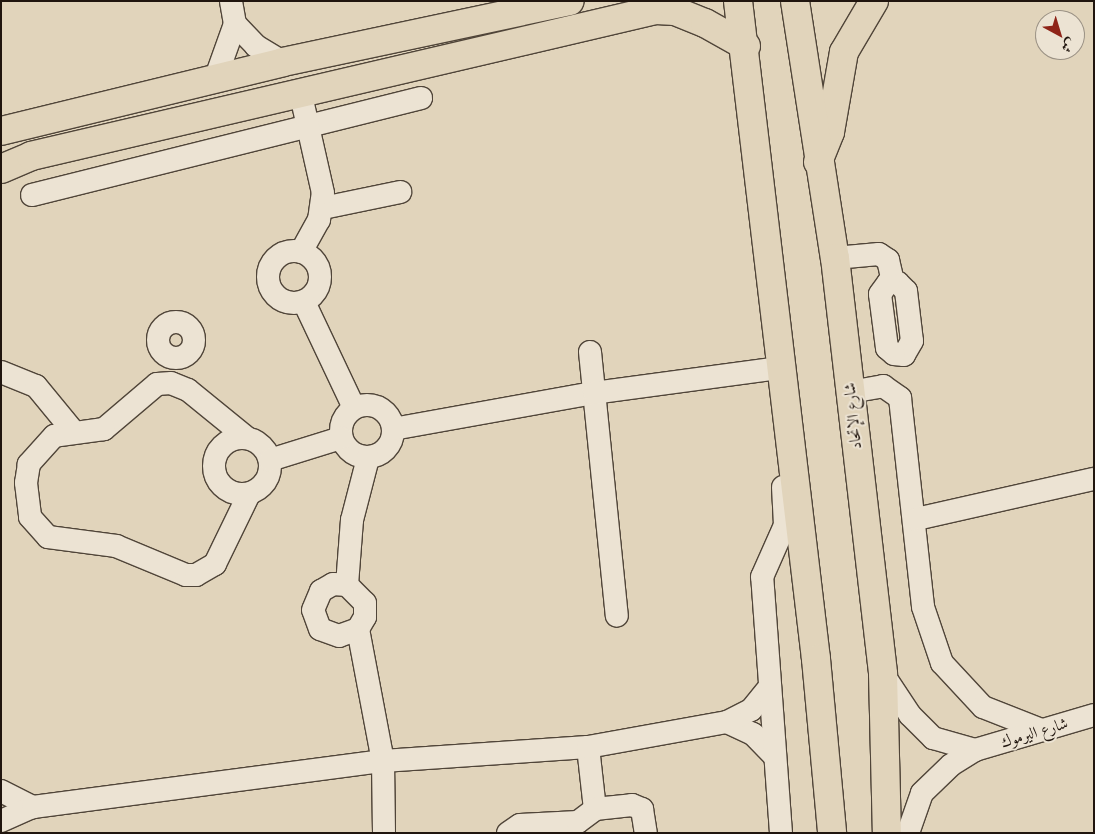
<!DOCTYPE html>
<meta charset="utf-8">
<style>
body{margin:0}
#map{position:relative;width:1095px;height:834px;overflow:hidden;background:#e1d4bb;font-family:"Libre Caslon Text",Amiri,serif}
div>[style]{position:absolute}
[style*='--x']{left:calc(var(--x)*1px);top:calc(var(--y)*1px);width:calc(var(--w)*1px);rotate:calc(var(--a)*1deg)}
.roads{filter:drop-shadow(1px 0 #504539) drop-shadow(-1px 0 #504539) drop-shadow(0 1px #504539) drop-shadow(0 -1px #504539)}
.minor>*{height:22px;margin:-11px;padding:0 11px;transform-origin:11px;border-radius:11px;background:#ece3d3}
.minor>.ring{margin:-11px;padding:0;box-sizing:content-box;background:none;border:22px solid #ece3d3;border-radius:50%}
.major>*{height:28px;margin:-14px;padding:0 14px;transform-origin:14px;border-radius:14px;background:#e1d4bb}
.highway>*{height:28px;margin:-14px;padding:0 14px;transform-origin:14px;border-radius:14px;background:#e1d4bb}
span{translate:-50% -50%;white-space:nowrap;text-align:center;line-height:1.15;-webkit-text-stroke:4px #ece3d3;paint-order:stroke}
.street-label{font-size:16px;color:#20150e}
.frame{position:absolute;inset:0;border:2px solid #20150e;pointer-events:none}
.north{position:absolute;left:1035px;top:10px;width:50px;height:50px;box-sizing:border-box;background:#ece3d3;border:1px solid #9a9184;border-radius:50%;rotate:141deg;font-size:14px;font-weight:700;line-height:20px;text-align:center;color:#20150e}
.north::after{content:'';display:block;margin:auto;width:18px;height:22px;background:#8f2418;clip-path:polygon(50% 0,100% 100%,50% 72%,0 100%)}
</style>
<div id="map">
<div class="roads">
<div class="minor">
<div style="--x:235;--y:24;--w:30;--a:46"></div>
<div style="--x:256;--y:46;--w:31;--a:31"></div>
<div style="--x:216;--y:77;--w:56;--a:-70.3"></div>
<div style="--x:235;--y:24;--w:23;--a:-100"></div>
<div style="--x:32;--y:195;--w:401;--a:-14"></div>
<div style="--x:323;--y:208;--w:79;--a:-11.7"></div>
<div class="ring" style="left:268px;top:251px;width:30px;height:30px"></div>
<div style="--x:301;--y:252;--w:37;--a:-61"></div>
<div style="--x:319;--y:220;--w:27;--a:-82"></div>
<div style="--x:323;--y:193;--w:100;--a:-102.7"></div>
<div style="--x:835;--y:258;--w:44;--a:-5.2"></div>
<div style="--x:879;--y:254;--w:11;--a:34"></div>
<div style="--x:888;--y:260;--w:23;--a:77"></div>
<div style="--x:888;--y:283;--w:10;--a:0"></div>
<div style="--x:898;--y:283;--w:11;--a:45"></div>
<div style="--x:906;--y:291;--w:50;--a:83.2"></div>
<div style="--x:912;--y:341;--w:16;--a:120"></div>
<div style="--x:904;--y:355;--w:10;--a:-174"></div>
<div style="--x:894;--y:354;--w:9;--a:-139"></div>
<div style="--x:887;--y:348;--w:54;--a:-97.4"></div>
<div style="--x:880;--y:294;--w:14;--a:-54"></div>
<div style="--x:304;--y:302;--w:117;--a:64.7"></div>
<div class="ring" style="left:158px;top:322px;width:14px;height:14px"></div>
<div style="--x:590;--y:352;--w:265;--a:84.2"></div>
<div style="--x:1;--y:372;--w:38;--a:22"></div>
<div style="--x:36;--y:386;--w:58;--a:50.6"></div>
<div style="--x:850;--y:392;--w:34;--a:-10"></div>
<div style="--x:883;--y:386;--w:21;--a:35"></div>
<div style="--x:900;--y:398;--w:210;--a:83.7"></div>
<div style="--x:923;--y:607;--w:59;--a:71.3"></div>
<div style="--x:942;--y:663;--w:60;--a:47"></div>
<div style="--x:983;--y:707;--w:60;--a:21.4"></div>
<div class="ring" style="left:341px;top:405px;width:30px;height:30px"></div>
<div style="--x:393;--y:429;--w:204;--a:-10.2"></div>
<div style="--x:594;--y:393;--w:188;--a:-7.7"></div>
<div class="ring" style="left:214px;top:438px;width:34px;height:34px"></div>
<div style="--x:247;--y:438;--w:76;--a:-140.9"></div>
<div style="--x:188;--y:390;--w:18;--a:-158"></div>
<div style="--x:171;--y:383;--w:14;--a:176"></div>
<div style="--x:157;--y:384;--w:70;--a:139.7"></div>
<div style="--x:104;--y:429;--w:50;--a:172"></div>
<div style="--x:54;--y:436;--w:38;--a:132"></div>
<div style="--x:29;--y:464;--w:19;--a:99"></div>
<div style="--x:26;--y:483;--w:34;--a:83"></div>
<div style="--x:30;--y:517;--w:27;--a:48"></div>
<div style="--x:48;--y:537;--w:69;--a:7.5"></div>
<div style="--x:116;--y:546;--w:76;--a:22.5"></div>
<div style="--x:186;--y:575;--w:10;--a:0"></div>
<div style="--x:196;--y:575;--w:22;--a:-30"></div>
<div style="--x:215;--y:564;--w:78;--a:-64.1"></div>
<div style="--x:270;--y:460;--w:74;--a:-17.2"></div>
<div style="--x:916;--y:519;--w:182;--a:-12.7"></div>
<div style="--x:347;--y:585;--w:65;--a:-85.6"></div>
<div style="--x:352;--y:520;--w:64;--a:-75.5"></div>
<div style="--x:358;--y:629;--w:20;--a:160"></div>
<div style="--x:339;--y:636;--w:20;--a:-160"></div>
<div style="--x:320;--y:629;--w:20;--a:-110"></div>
<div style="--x:313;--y:610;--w:21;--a:-67"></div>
<div style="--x:321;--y:591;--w:14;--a:-30"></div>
<div style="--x:333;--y:584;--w:14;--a:4"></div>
<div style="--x:347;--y:585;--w:25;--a:45"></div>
<div style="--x:365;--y:603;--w:14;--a:90"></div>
<div style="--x:365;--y:617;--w:14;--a:120"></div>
<div style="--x:358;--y:629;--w:134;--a:79.3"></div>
<div style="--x:383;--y:761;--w:72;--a:89.2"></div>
<div style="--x:883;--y:674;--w:49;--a:56.6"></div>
<div style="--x:910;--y:715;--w:33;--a:45"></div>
<div style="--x:933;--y:738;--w:44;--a:15.9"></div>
<div style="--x:727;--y:722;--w:29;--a:25"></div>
<div style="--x:753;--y:734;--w:28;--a:46"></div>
<div style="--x:588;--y:747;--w:62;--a:83.6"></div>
<div style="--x:1;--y:791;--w:36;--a:27"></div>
<div style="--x:1;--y:821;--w:35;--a:-24"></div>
<div style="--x:33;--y:807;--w:353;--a:-7.5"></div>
<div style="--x:383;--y:761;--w:205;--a:-3.9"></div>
<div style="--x:588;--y:747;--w:141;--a:-10.2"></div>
<div style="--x:727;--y:722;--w:27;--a:-27"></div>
<div style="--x:751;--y:710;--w:27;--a:-51"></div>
<div style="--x:508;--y:833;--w:14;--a:-34"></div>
<div style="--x:520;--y:825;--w:58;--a:-3"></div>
<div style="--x:578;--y:822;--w:21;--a:-37"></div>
<div style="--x:595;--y:809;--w:37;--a:-6"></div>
<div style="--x:632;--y:805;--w:11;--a:22"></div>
<div style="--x:642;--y:809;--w:24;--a:81"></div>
<div style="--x:781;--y:833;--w:257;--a:-94.2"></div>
<div style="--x:762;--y:577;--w:57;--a:-66.1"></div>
<div style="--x:785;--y:525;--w:38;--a:-93"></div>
<div style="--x:908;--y:833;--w:42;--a:-70.7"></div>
<div style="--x:922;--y:793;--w:40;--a:-44"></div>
<div style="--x:951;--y:765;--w:28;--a:-32"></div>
<div style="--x:975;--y:750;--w:124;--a:-16.4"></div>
</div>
<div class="major">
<div style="--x:1;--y:131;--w:290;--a:-13.7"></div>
<div style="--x:283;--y:62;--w:293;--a:-12"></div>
<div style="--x:818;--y:162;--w:32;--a:-68"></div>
<div style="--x:830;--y:132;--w:81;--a:-80.1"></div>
<div style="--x:844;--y:52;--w:59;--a:-59.5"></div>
<div style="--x:1;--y:169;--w:33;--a:-23"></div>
<div style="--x:31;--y:156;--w:642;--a:-13.15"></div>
<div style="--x:656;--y:10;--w:19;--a:3"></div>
<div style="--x:675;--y:11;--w:32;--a:22"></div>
<div style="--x:705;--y:23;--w:47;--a:29.3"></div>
</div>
<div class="highway">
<div style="--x:738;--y:1;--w:663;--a:83.24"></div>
<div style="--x:816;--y:659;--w:175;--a:84.7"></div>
<div style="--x:795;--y:1;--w:260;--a:81.2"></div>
<div style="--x:835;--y:258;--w:419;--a:83.4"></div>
<div style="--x:883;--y:674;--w:159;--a:88.6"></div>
</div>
</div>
<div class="street-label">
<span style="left:852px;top:416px;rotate:-96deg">شارع الإتحاد</span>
<span style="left:1034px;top:732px;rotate:-17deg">شارع اليرموك</span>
</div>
<div class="frame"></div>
<div class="north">ش</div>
</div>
